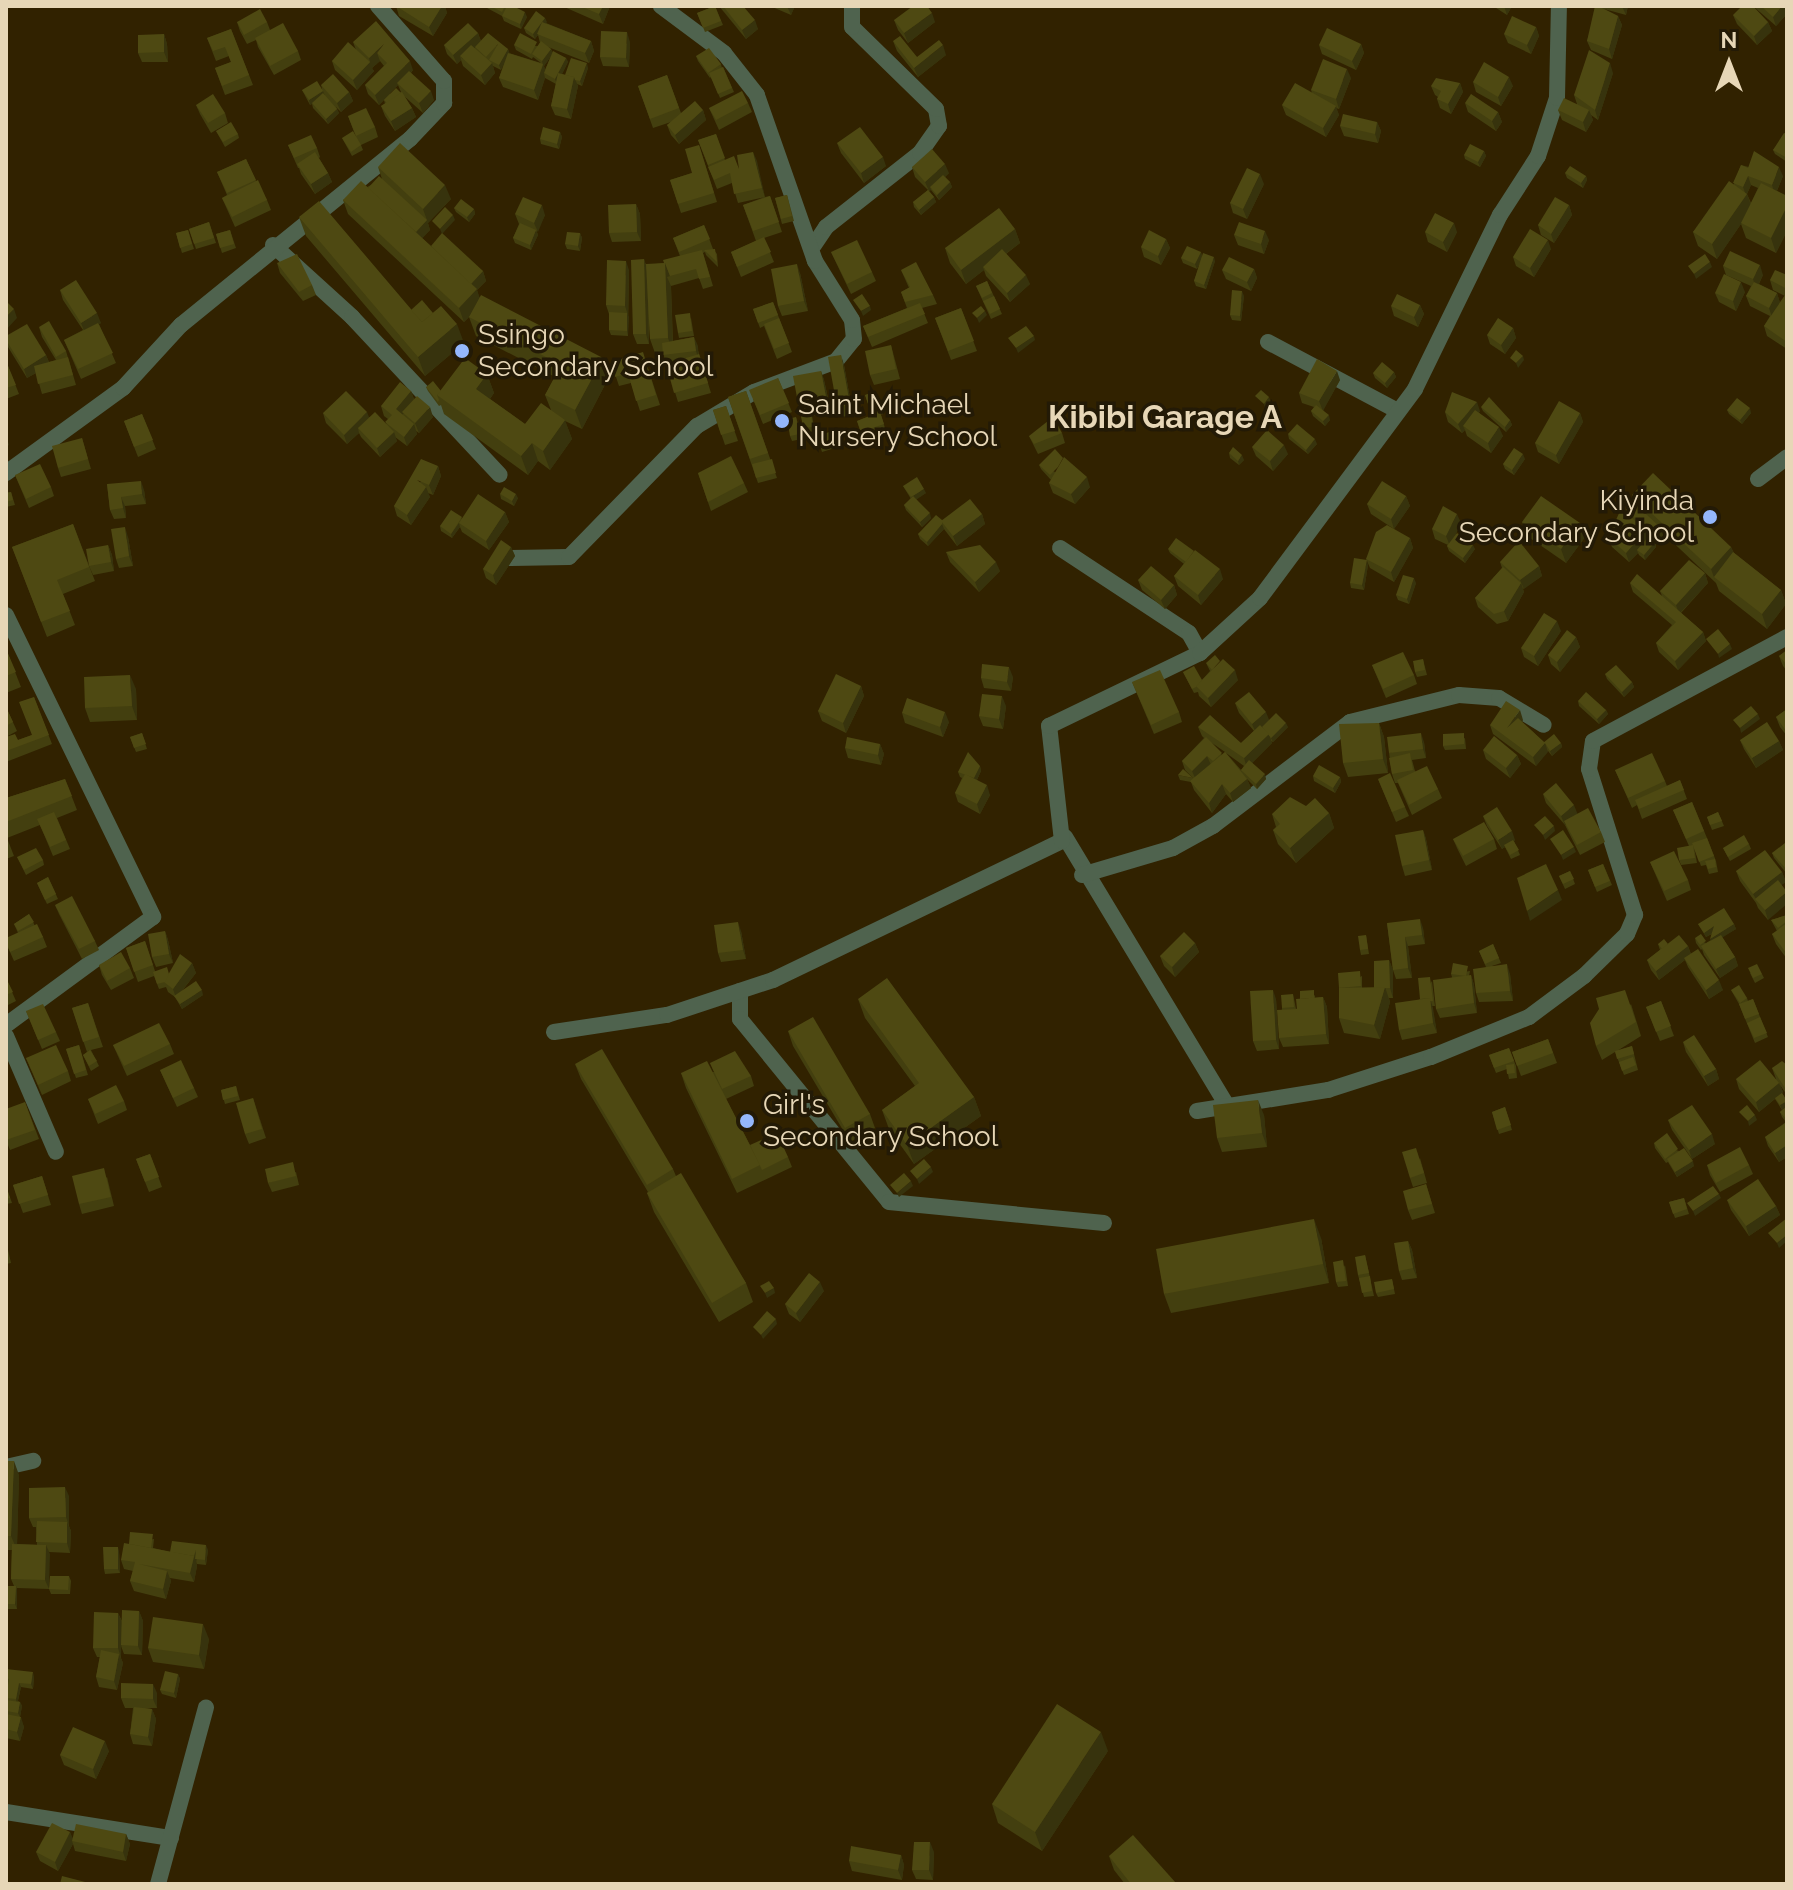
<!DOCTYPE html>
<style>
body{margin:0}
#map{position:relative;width:1793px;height:1890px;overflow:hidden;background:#312200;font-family:Raleway,sans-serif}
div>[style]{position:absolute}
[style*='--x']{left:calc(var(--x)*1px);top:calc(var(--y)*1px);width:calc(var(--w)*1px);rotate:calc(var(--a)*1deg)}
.minor>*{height:16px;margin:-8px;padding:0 8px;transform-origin:8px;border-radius:8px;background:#4f634e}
.wall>*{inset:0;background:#433f0f}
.shaded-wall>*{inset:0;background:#37330d}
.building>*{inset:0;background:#4e4912}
.dots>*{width:22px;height:22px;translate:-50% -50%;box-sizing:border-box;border:4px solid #231a06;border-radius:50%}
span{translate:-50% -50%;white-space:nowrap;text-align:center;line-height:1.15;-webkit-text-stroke:7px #231a06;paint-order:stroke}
.poi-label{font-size:28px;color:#e7d7b7}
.left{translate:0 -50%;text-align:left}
.right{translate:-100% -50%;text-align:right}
.quarter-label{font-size:32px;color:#e7d7b7;font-weight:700}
.frame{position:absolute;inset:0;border:8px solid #e7d7b7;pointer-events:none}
.north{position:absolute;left:1689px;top:24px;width:80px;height:80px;-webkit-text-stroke:6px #231a06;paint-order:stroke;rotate:0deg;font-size:22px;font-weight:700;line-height:32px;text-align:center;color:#e7d7b7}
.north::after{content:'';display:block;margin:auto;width:28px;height:36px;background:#e7d7b7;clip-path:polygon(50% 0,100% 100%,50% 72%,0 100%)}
</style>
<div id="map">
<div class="minor">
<div style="--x:273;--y:245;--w:107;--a:42.3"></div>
<div style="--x:352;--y:317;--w:216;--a:46.9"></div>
<div style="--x:814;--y:245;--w:22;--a:-56"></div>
<div style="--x:826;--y:227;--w:120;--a:-38.2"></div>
<div style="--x:920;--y:153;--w:33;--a:-55"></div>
<div style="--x:939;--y:126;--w:17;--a:-100"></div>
<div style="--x:936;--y:109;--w:117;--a:-135.7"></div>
<div style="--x:852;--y:27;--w:21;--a:-90"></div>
<div style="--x:1268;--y:342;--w:147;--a:28"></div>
<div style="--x:6;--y:473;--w:145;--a:-36"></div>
<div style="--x:123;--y:388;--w:86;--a:-47.4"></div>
<div style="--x:181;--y:325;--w:295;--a:-39.1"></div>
<div style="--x:410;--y:139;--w:50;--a:-46.6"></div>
<div style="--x:444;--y:103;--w:22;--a:-90"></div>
<div style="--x:444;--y:81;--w:100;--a:-131.3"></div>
<div style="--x:1758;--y:479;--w:36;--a:-37"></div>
<div style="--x:1060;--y:548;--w:154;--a:33.4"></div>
<div style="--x:1189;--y:633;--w:23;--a:61"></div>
<div style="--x:511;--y:558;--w:58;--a:-1"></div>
<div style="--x:569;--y:557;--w:183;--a:-45.7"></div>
<div style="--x:697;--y:426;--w:66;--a:-30.8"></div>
<div style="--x:754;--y:392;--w:88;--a:-20.7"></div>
<div style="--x:836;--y:361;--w:28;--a:-51"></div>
<div style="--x:854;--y:339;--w:19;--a:-96"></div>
<div style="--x:852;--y:320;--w:70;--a:-122.1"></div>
<div style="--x:815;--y:261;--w:176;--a:-109.3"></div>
<div style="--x:757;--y:95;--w:53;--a:-128.2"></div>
<div style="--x:724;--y:53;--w:79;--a:-143.3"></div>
<div style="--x:6;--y:615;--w:336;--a:64"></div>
<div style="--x:153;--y:917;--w:182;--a:143.7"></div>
<div style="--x:1065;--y:837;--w:314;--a:58.9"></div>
<div style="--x:1082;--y:875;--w:95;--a:-16.5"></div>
<div style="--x:1173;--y:848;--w:46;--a:-28.8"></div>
<div style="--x:1213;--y:826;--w:172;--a:-37.2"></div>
<div style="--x:1350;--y:722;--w:112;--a:-13.9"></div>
<div style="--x:1459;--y:695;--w:40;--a:4.3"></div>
<div style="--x:1499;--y:698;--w:52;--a:31"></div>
<div style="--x:740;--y:991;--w:28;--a:90"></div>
<div style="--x:740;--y:1019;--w:236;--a:50.8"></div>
<div style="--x:889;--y:1202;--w:216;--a:5.6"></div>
<div style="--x:554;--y:1032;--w:114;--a:-8.6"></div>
<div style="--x:667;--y:1015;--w:112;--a:-18.3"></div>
<div style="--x:773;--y:980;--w:321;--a:-25.7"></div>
<div style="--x:1062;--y:841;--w:116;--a:-96.4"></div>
<div style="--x:1049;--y:726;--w:168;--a:-25.8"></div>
<div style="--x:1200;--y:653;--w:81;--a:-42.5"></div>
<div style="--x:1260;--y:598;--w:260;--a:-53.4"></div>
<div style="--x:1415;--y:389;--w:194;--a:-64"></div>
<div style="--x:1500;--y:215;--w:70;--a:-57.2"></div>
<div style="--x:1538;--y:156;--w:61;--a:-71.9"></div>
<div style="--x:1557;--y:98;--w:92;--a:-88.8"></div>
<div style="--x:6;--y:1036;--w:126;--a:66.7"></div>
<div style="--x:1197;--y:1111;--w:133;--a:-9.1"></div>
<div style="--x:1328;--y:1090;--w:108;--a:-17.8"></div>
<div style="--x:1431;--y:1057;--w:106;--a:-22.2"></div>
<div style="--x:1529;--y:1017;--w:69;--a:-36.7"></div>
<div style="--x:1584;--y:976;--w:60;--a:-44.3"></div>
<div style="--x:1627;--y:934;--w:21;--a:-67"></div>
<div style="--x:1635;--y:915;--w:153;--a:-107.5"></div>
<div style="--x:1589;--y:769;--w:28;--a:-82"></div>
<div style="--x:1593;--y:741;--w:220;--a:-28.2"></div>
<div style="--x:6;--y:1467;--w:28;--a:-13"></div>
<div style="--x:6;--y:1812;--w:167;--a:9"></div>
<div style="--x:158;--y:1884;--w:183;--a:-74.8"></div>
</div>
<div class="wall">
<div style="clip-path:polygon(396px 6px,445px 6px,447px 13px,433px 36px,399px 16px)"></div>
<div style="clip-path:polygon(486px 6px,513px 6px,527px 17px,521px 29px,504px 21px,502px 16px,487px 8px)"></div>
<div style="clip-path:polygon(562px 6px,610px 6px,603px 24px)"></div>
<div style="clip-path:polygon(715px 6px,723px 25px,705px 32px,697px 13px)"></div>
<div style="clip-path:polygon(719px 6px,743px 6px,758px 29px,746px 39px)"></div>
<div style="clip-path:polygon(770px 6px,795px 6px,791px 15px)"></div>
<div style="clip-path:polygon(1493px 6px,1512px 6px,1507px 15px)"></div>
<div style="clip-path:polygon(1599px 6px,1628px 6px,1626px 15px,1604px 9px,1618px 16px,1622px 25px,1612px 59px,1591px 50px,1587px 41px)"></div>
<div style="clip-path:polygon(1753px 6px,1787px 6px,1787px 14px,1776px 26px)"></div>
<div style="clip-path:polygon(1733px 15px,1768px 22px,1772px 31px,1757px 45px,1737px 24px)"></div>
<div style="clip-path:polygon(evenodd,545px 18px,546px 23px,591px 41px,594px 51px,589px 63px,548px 47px,551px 49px,553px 53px,566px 58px,568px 62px,562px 74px,565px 75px,588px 68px,582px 86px,577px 84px,578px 86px,571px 119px,555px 115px,551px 106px,556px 84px,545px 78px,538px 100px,503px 87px,499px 78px,505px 62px,501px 70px,493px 66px,495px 73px,485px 85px,463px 66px,461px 60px,457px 64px,447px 54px,444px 45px,478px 33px,481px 41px,508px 49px,509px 53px,541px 63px,533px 57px,532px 59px,516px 50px,514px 45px,538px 46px,540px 43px,538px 35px,535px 39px,526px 33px,524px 28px,545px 18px,551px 56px,545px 70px,544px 66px,551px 56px)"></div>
<div style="clip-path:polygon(894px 20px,935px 22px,908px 43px,898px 30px)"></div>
<div style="clip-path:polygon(237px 22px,267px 22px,270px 30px,298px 51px,301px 60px,274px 75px,258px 47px,256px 40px,247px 44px,240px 31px)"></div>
<div style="clip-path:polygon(1536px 27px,1539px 36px,1531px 54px,1508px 43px,1504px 34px)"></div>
<div style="clip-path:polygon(231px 29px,253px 85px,225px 95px,215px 68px,231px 62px,229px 56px,216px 61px,207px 38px)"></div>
<div style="clip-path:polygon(164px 34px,167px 44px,168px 62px,142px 62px,138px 53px)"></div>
<div style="clip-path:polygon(893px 41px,917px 57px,946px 55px,918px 77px,897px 51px)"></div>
<div style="clip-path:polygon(evenodd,353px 42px,413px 70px,411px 73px,434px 100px,423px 113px,404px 96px,412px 108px,416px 117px,395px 131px,385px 116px,381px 106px,385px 104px,384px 100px,379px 105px,368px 94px,365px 85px,384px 66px,380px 61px,372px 68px,374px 71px,357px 90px,335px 70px,332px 61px,356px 50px,353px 42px,398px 85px,401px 92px,389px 94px,398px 85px)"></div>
<div style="clip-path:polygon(630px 42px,629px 67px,603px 66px,600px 57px)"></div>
<div style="clip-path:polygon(1361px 44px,1364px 53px,1356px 70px,1322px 54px,1319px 45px)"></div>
<div style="clip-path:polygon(696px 56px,721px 64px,722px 68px,723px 67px,734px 92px,720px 98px,711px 77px,710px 78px,698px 61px)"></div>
<div style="clip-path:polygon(1613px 73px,1598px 120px,1591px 115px,1593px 120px,1586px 132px,1562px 120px,1558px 110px,1577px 104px,1574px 95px)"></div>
<div style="clip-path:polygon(667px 75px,681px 113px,703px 110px,706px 120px,679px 144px,671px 135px,667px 125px,671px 122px,653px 128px,638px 86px)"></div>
<div style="clip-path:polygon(1351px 78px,1339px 109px,1336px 108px,1339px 115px,1326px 137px,1286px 115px,1282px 105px,1312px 93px,1311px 90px)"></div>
<div style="clip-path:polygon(1473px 82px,1513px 86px,1501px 106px,1476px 92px)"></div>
<div style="clip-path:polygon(1460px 83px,1463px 92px,1451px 114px,1440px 108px,1437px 99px,1438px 97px,1435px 95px,1431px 86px)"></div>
<div style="clip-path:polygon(321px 85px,349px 92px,353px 101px,341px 112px,336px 107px,339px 113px,328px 124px,313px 108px,312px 104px,310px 105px,302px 90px,322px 89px)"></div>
<div style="clip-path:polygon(748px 103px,752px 112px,719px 130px,709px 108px)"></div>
<div style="clip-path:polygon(1465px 103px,1498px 112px,1502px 122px,1496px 131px,1468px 112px)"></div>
<div style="clip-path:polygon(196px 105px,225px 113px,228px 123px,211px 133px,200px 114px)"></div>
<div style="clip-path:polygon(348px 116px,375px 127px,378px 137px,361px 145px,363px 150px,352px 156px,342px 138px,356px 137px)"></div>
<div style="clip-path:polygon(1377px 122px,1381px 131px,1378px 143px,1344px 136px,1340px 126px)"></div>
<div style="clip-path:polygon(216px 131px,238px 134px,239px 138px,225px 147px)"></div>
<div style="clip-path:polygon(560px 132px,562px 137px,559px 149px,541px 144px,540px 139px)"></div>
<div style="clip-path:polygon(716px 134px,725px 160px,739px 169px,753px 152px,765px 197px,770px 196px,782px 232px,764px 238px,774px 262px,741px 277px,731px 252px,756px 241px,743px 205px,765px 197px,738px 203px,732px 183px,717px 189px,698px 140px)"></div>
<div style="clip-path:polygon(1787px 134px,1787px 162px,1775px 154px,1773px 150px)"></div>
<div style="clip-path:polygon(837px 143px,886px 166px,864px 183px,841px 153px)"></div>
<div style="clip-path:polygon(288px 145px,317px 148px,320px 157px,319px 158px,328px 173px,332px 182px,315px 194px,301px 174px,299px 168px,298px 168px)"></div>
<div style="clip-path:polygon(699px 145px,717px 202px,681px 213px,670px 180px,692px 173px)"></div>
<div style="clip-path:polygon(1484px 151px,1486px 156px,1480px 167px,1465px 159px,1464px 155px)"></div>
<div style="clip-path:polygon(246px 159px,256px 181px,267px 200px,271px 210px,235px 227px,222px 198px,227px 195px,217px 172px)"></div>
<div style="clip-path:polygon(evenodd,1741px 165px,1783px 176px,1777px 191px,1787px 196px,1787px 236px,1786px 233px,1776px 253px,1746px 238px,1741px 224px,1717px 259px,1698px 246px,1693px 232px,1734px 184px,1741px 165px,1751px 185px,1758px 188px,1751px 203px,1747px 194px,1751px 185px)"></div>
<div style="clip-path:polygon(378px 167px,451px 199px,428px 223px,430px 230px,422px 238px,431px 246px,483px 271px,486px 281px,477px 290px,479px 297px,609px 377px,582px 429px,565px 421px,572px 439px,550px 470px,538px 461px,528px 475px,444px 414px,441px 405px,439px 406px,428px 391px,426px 387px,441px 391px,487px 374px,494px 393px,490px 399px,525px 424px,551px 410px,545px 395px,555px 377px,476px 336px,469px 317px,464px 322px,348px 214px,343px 200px,382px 179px)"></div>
<div style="clip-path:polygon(912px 167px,949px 173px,945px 177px,950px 182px,952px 187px,939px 200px,931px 190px,929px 191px,934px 197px,936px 202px,921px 215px,914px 207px,913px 202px,928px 190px,915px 177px)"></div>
<div style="clip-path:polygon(1565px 173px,1586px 176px,1587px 180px,1583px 188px,1567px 178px)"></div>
<div style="clip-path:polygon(1264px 184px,1247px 219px,1233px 213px,1230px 203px)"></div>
<div style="clip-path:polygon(787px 195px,794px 221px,782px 224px,775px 198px)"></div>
<div style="clip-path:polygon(636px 204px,640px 214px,641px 241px,612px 242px,609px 233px)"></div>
<div style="clip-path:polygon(1569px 205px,1572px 215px,1554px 243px,1541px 235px,1538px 225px)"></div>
<div style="clip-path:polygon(454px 208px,474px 209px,475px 214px,469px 222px,456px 212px)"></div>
<div style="clip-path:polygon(515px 214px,545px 215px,537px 232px,538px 235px,531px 250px,515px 243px,513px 238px,519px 224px)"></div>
<div style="clip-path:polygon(299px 217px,411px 310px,433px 313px,464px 343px,425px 376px,306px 236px)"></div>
<div style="clip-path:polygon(209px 222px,216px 243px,196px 249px,189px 229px)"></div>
<div style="clip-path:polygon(704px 225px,713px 249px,717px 254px,718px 267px,706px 255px,705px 252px,703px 253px,713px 286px,703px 289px,699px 278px,671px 286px,673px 341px,694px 337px,711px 393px,678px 402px,663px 353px,655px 353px,650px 339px,649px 314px,649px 344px,637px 344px,633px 334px,644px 259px,646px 265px,664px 263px,680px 256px,673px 238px)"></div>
<div style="clip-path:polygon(1015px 229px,1020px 243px,1006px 254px,1030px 284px,1010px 302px,986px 276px,984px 270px,966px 284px,950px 263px,945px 248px)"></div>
<div style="clip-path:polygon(188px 230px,194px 249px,182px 253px,176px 233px)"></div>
<div style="clip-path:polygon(230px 230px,236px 248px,222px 253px,216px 234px)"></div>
<div style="clip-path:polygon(1425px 232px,1457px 232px,1447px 252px,1428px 242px)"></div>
<div style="clip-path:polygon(580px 233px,582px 238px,580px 251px,567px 249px,565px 244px)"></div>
<div style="clip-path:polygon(1234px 235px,1269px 240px,1264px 254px,1238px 245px)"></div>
<div style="clip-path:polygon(1166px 239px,1170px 248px,1161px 265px,1144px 257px,1141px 247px)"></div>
<div style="clip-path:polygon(1551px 249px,1534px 277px,1516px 266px,1513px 257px)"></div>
<div style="clip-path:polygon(831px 252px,872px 272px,876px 281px,851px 294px)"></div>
<div style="clip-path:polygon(1201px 252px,1202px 256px,1215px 261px,1206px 289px,1196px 286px,1194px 281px,1201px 261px,1197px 269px,1183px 263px,1181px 258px)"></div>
<div style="clip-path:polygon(277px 263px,312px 285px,316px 295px,303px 301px,280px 273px)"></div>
<div style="clip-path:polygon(1723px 266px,1763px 275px,1759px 284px,1777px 293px,1780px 303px,1785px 296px,1773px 290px,1770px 280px,1787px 275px,1787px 349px,1767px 336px,1764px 326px,1770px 316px,1750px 306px,1746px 296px,1751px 286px,1726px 275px)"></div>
<div style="clip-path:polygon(1254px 269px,1257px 278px,1251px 291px,1226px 279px,1222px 270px)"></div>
<div style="clip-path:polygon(629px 270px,628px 336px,611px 335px,609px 330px,609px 314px,606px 305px)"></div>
<div style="clip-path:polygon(901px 270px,933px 295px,937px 304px,922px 308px,928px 323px,872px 347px,863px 326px,907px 308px,901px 292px,909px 288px)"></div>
<div style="clip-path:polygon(800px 273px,808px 311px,782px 316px,778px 306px)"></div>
<div style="clip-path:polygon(987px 281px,1002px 314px,991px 319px,976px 286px)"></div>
<div style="clip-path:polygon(60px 290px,101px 323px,99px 324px,116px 363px,81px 379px,64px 340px,83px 330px,63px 300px)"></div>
<div style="clip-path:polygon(1745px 292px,1736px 311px,1719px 302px,1715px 293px)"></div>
<div style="clip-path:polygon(1244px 296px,1241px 321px,1232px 320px,1230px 315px)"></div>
<div style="clip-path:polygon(773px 302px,792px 352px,777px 359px,764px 326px,760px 328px,753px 309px)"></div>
<div style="clip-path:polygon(1420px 305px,1424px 314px,1418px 327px,1394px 316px,1391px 306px)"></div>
<div style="clip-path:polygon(961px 308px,977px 351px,951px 360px,935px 318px)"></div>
<div style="clip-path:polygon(691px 318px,694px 336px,679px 338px,678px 333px)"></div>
<div style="clip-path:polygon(39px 327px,66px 351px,76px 385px,42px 394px,36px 373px,27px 378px,8px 347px,6px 336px,46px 355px,49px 362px,56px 360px,42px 337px)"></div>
<div style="clip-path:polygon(1513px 328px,1516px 338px,1505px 354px,1490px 344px,1487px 335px)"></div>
<div style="clip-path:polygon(891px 345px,900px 379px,874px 385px,870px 375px)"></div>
<div style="clip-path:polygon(6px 361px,19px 394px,6px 399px)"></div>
<div style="clip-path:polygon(611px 362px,646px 362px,660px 405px,640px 411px,631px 383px,619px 386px)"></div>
<div style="clip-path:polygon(844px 365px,853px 415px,841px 417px,837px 407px)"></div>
<div style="clip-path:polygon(821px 371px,824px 380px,831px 412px,812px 416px,815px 431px,805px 433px,799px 408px)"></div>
<div style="clip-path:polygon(1394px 372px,1396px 377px,1387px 388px,1375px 378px,1373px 373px)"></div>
<div style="clip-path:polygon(778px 378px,792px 412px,763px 424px,753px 399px)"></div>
<div style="clip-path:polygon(1340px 380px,1323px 410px,1330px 420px,1325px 426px,1313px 416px,1311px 411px,1314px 407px,1302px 403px,1299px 393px)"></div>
<div style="clip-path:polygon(411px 391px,414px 399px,433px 417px,419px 433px,416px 431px,417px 434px,407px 446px,395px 437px,397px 441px,380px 457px,361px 437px,359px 433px,347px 444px,326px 423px,323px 413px,369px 417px,386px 424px,388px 419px,384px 416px,381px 406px)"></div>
<div style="clip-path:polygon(746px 391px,777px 478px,758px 483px,728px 397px)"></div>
<div style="clip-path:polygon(875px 392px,883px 414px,881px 415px,885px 428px,862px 437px,857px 421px,872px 415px,865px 395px)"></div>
<div style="clip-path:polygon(726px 406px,738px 441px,725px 445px,713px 410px)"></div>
<div style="clip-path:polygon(1481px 407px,1510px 420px,1512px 425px,1506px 432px,1483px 411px)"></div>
<div style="clip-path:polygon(1727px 410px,1751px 413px,1742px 424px,1729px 414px)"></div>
<div style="clip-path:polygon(1480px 411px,1479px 413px,1503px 436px,1491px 453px,1467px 436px,1465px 430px,1462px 433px,1448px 422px,1445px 412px)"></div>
<div style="clip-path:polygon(1580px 413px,1583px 422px,1559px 464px,1538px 452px,1535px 443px)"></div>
<div style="clip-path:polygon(142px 414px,156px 449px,138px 457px,124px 421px)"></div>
<div style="clip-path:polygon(796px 417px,802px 439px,792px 441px,790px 436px)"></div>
<div style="clip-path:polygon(833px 431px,838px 447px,822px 452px,817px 436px)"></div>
<div style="clip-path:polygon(1062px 433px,1065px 443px,1038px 454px,1029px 436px)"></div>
<div style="clip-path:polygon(1288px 434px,1317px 444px,1308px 454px,1289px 439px)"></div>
<div style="clip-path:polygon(82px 438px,91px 469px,61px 477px,58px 468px)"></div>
<div style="clip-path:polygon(1252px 447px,1288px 454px,1273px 471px,1256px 456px)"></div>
<div style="clip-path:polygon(1229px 453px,1244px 460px,1239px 465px,1230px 458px)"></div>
<div style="clip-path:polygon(1525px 459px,1514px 475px,1505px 469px,1503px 464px)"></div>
<div style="clip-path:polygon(1039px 465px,1090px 487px,1075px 504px,1053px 493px,1049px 483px,1051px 480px,1041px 469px)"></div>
<div style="clip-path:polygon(438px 466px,441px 476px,433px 495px,428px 493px,430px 497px,411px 525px,397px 516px,394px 506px)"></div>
<div style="clip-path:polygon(698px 473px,744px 483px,748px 492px,711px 511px)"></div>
<div style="clip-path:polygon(15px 475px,51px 487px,54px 496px,29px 508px)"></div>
<div style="clip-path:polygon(107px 484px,144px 490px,146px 504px,125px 506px,126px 518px,114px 519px,110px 510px)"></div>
<div style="clip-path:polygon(903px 486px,926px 493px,916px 499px,931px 518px,922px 527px,906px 510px,904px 505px,911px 499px)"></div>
<div style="clip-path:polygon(11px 492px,15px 505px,6px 507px,6px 493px)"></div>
<div style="clip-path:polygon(500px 494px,518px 498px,514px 506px,501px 499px)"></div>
<div style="clip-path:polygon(1632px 495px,1731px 547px,1734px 553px,1781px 590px,1786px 604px,1767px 629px,1719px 591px,1716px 583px,1662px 532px,1663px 536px,1656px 544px,1655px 542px,1656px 547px,1645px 560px,1639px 555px,1638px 553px,1629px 562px,1612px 547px,1608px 537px,1628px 515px,1626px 510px,1636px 505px)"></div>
<div style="clip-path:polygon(1406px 496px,1410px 506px,1394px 529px,1371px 514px,1367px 504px)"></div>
<div style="clip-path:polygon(505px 512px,509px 522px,489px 550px,462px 532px,460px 527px,452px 538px,441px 531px,440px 526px,462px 518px)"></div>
<div style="clip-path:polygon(982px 514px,985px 524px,957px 546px,944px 529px,928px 546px,920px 539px,918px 534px,942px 520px)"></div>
<div style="clip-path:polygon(1522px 522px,1580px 523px,1585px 537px,1566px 563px,1527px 536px)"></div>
<div style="clip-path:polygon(1461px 523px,1454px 538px,1475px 549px,1465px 563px,1449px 551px,1447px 546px,1448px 545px,1435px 539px,1432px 529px)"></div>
<div style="clip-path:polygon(73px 524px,95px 581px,63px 594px,75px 625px,47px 637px,12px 547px)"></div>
<div style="clip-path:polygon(128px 537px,133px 566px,119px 568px,116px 559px)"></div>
<div style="clip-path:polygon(1410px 538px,1413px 548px,1394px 582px,1370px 568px,1366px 559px)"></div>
<div style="clip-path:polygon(108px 545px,112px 555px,114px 571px,93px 575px,89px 566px)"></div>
<div style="clip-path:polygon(511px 547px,515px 556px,496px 585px,486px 578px,483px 569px)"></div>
<div style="clip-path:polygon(1168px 549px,1223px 579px,1201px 605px,1178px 586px,1174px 576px,1184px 564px,1170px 553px)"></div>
<div style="clip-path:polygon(946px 552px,1000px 571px,979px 592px,950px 562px)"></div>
<div style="clip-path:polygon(1500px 562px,1539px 566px,1542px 576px,1523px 589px,1524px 592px,1508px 621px,1497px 624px,1478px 607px,1475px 598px,1502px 568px)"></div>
<div style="clip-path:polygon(1368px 565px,1364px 590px,1351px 588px,1350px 583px)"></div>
<div style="clip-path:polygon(1705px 573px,1708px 583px,1681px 613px,1703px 632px,1706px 641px,1678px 670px,1659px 652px,1656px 643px,1672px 625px,1633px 592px,1630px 583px,1662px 596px,1660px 591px)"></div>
<div style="clip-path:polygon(1138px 580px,1174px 585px,1177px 595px,1165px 609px,1142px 590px)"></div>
<div style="clip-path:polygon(1416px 583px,1409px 604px,1398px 600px,1396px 595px)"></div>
<div style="clip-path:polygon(1561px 631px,1538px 666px,1524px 657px,1521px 648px)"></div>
<div style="clip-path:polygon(1576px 637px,1580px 647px,1560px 672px,1551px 664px,1548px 655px)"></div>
<div style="clip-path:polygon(6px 649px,21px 687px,6px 693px)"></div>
<div style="clip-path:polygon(1787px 650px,1787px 671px,1783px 666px,1779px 656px)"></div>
<div style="clip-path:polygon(1423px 659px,1427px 675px,1417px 677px,1415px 672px)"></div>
<div style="clip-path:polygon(1206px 663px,1238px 680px,1211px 707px,1199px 696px,1198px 692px,1194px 693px,1183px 672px,1202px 680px,1210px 671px)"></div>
<div style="clip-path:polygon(1372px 665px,1414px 675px,1417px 684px,1386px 698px)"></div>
<div style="clip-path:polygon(1605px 674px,1632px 682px,1634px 687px,1624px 697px,1607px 679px)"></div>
<div style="clip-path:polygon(1013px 677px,1011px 691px,984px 688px,981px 678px)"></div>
<div style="clip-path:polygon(1132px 682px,1179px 712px,1182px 722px,1154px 734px)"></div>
<div style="clip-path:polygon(861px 686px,864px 696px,846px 733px,822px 721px,818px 711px)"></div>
<div style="clip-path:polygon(136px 689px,137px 720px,90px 722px,85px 708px)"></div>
<div style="clip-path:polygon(34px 697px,52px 744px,6px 762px,6px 737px,18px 740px,32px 735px)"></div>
<div style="clip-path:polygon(1578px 701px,1606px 710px,1608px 714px,1599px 724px,1579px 706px)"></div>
<div style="clip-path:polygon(evenodd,1235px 703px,1269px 720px,1288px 727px,1273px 742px,1271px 741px,1272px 743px,1252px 763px,1266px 779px,1257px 789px,1247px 779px,1251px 788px,1233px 802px,1226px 794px,1212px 813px,1194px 790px,1191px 782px,1180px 780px,1178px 775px,1193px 778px,1185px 770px,1182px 761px,1204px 738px,1202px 736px,1198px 727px,1241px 743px,1254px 731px,1239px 713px,1235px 703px,1212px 743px,1225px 752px,1222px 755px,1212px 743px,1235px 703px,1226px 753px,1244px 766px,1241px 770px,1226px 753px)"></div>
<div style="clip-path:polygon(1006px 706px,1003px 729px,983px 726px,979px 716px)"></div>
<div style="clip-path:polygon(6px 707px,17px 731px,6px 737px)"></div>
<div style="clip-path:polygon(1787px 709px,1787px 736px,1780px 727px,1776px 717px)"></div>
<div style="clip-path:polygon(902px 713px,949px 722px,943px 737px,905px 723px)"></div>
<div style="clip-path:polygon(1523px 720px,1522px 722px,1544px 742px,1561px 743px,1562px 747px,1552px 756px,1548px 751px,1536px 766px,1493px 734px,1490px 725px)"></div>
<div style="clip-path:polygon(1379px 723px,1384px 737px,1388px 773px,1348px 777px,1343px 763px)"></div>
<div style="clip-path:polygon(142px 733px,147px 749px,136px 752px,130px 737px)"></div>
<div style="clip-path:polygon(1465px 738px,1466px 749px,1445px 750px,1443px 746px)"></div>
<div style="clip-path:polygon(1740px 740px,1779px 741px,1783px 750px,1756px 768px,1744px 749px)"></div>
<div style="clip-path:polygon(1424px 742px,1426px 758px,1412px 760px,1415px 771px,1438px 789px,1442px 798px,1412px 815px,1398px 783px,1395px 783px,1392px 774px,1389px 753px)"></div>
<div style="clip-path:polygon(880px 744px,884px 754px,881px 765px,848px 758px,845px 748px)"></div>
<div style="clip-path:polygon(1483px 750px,1517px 755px,1521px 764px,1510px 778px,1486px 759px)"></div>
<div style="clip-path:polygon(980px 766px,981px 771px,977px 780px,990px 795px,980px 814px,958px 802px,955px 793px,962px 778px,960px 777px,958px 772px)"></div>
<div style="clip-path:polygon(1615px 770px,1665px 781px,1667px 786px,1680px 780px,1687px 799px,1642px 819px,1637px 805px,1632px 808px)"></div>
<div style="clip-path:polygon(1313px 776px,1340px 777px,1341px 782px,1335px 793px,1314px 781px)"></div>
<div style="clip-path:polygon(65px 779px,77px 810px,57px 818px,70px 849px,53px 856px,40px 825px,7px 838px,14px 856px,6px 859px,6px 798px)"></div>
<div style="clip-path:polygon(1378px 779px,1405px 807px,1409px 816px,1396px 822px)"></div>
<div style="clip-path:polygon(1543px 794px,1577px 814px,1601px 832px,1605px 842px,1580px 855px,1565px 825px,1546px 803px)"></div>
<div style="clip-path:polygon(1692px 802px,1707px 838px,1716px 861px,1718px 872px,1709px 874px,1706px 865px,1701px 866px,1694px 847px,1697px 863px,1681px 865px,1679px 860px,1689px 846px,1673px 810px)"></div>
<div style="clip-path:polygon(1306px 806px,1329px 813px,1334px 828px,1296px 863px,1278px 844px,1273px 830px,1276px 827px,1272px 814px)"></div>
<div style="clip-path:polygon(1718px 812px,1724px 826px,1712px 830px,1707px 817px)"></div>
<div style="clip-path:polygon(1483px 816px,1515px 840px,1514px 841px,1520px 855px,1511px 859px,1505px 847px,1502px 849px,1487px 826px)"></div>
<div style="clip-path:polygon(1423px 830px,1426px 839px,1432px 870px,1405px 876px,1402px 866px)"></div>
<div style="clip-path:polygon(1453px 839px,1494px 839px,1497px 849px,1466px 866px,1457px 848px)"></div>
<div style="clip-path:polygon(1749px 844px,1751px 849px,1730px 861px,1723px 848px)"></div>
<div style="clip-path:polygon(1787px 846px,1787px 874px,1774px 858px,1772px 853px)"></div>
<div style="clip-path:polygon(17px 857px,43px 860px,44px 865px,26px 875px)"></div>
<div style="clip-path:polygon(1650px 862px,1688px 880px,1691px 890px,1667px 901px)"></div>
<div style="clip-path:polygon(1603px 864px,1612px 885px,1597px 892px,1588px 870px)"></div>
<div style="clip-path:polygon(1570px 871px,1575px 884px,1565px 889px,1559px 876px)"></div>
<div style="clip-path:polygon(1736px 871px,1782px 872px,1786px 882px,1782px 884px,1768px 920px,1758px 908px,1756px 903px,1740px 881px)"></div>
<div style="clip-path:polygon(48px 877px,58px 899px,47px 904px,37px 883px)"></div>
<div style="clip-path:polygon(55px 905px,95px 941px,99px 950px,82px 959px,59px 914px)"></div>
<div style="clip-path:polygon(29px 914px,35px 926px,43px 937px,47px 947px,14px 961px,6px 943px,18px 933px,14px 924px)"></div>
<div style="clip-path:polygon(1787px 915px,1787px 959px,1776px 944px,1772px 934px,1777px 931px,1771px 920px)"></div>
<div style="clip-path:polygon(1387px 923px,1423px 928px,1425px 944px,1408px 946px,1412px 978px,1396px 979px,1393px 970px)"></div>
<div style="clip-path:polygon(1698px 924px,1734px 924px,1736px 929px,1722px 937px,1735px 957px,1738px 966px,1720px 978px,1704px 955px,1702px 949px,1701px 950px,1696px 943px,1695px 938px,1706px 943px,1711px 940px,1712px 934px,1706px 937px)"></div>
<div style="clip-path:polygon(165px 931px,168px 940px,173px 963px,156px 967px,152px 957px)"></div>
<div style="clip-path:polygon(741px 931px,746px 959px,721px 962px,718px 953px)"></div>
<div style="clip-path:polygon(1366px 935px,1369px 954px,1361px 955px,1360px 950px)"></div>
<div style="clip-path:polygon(145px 941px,155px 971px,169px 974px,192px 963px,196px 973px,182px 991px,203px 995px,182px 1009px,175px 997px,168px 992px,166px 987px,159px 989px,154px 976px,138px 982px,126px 948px)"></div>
<div style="clip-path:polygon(1195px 943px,1199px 952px,1175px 977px,1164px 966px,1160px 956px)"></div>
<div style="clip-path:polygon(1493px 944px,1501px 963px,1492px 966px,1510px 974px,1513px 1001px,1479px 1002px,1476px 993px,1486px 967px,1479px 951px)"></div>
<div style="clip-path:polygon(1658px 944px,1688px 946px,1691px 954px,1723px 990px,1709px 999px,1688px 967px,1685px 960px,1659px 980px,1651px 970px,1647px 960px,1660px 950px)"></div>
<div style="clip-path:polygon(1389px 960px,1393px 970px,1393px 998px,1389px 998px,1390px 1002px,1380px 1039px,1344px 1033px,1339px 1018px,1339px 988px,1362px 976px,1362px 988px,1374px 988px)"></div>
<div style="clip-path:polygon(99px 965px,130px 968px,134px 978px,111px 990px,102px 975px)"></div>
<div style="clip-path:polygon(1470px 971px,1469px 976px,1471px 975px,1474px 985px,1477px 1013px,1440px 1018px,1436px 1009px,1452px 977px,1451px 974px)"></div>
<div style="clip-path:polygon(1750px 973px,1762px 974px,1764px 978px,1755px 983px)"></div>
<div style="clip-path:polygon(6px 978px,16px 1001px,6px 1006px)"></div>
<div style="clip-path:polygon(1432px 981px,1435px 1006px,1432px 1006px,1437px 1033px,1402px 1040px,1399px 1030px)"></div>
<div style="clip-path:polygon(1731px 990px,1747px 998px,1748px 1001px,1753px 999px,1768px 1037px,1755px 1043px,1739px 1004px)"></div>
<div style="clip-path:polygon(1293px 994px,1296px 1009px,1315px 995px,1315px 998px,1323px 997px,1327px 1007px,1329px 1044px,1283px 1047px,1279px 1038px,1282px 1008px)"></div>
<div style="clip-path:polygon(858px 999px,974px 1097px,981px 1116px,914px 1164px,889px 1129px,882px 1110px,915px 1086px,865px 1018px)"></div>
<div style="clip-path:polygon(1276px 999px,1279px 1049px,1257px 1051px,1253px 1041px)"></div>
<div style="clip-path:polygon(1661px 1001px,1674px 1036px,1660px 1041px,1646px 1007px)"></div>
<div style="clip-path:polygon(88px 1003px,103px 1047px,91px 1050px,99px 1066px,91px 1071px,83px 1055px,90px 1050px,87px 1052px,72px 1008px)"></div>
<div style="clip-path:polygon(1631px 1004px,1641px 1036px,1617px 1051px,1632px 1046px,1638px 1070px,1624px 1075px,1615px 1052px,1602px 1060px,1596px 1046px)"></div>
<div style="clip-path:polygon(26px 1011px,56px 1032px,60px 1041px,42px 1049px)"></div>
<div style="clip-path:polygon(788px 1031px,870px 1114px,875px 1128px,850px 1142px,793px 1046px)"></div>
<div style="clip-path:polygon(1548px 1039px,1557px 1063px,1521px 1076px,1512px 1052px)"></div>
<div style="clip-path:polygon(1683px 1042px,1716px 1069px,1719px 1079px,1708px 1086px,1686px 1052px)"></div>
<div style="clip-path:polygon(170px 1044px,174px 1054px,127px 1076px,113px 1045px)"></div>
<div style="clip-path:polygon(79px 1045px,88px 1075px,76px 1078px,66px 1049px)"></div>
<div style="clip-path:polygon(1509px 1048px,1516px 1066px,1517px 1078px,1509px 1079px,1507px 1069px,1496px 1073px,1489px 1055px)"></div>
<div style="clip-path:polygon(26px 1058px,68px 1071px,71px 1081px,42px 1095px)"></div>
<div style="clip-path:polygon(710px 1063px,751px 1076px,754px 1086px,726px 1099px,750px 1145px,788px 1157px,792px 1167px,737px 1193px,686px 1088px,681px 1073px,714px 1072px)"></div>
<div style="clip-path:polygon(575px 1064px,673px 1169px,676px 1176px,746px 1283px,753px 1302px,719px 1322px,654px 1212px,647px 1193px,648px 1192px,581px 1079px)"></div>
<div style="clip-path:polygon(1787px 1065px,1787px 1095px,1780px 1085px,1783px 1092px,1782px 1093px,1787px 1101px,1787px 1157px,1779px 1162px,1768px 1146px,1765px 1137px,1786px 1122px,1782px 1117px,1780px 1112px,1782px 1110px,1775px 1099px,1759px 1112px,1739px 1089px,1736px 1079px,1776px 1079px,1772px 1068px)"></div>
<div style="clip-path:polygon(160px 1070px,194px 1088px,198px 1097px,177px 1107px)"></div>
<div style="clip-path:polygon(236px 1086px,240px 1100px,225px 1104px,221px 1090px)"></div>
<div style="clip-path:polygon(253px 1098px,266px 1138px,249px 1144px,245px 1134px)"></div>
<div style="clip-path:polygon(88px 1099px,124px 1101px,127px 1110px,98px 1124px)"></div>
<div style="clip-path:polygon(25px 1102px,39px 1139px,10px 1150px,6px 1140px)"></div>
<div style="clip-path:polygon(1505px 1107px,1512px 1130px,1499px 1134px,1492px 1112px)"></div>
<div style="clip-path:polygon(1264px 1115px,1267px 1147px,1222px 1152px,1217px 1138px)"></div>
<div style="clip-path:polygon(1668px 1120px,1715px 1144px,1692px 1159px,1672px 1130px)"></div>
<div style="clip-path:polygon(1654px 1143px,1679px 1151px,1694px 1166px,1677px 1177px,1668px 1162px,1666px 1163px,1655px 1148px)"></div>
<div style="clip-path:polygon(150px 1154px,162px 1187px,149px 1192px,136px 1159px)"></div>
<div style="clip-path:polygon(1420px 1158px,1427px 1183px,1413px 1187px,1410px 1178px)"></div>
<div style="clip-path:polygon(1707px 1165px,1749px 1165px,1753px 1174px,1720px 1192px,1710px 1175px)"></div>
<div style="clip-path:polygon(296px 1172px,299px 1185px,272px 1192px,268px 1183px)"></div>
<div style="clip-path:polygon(42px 1176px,51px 1205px,23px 1213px,13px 1185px)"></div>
<div style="clip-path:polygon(107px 1177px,114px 1206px,82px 1214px,79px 1204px)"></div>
<div style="clip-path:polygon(1426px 1184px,1435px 1213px,1412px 1220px,1408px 1210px)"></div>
<div style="clip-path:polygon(6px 1186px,12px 1203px,6px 1204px)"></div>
<div style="clip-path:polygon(1684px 1198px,1689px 1214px,1675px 1218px,1669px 1202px)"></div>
<div style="clip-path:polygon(1727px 1200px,1776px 1206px,1780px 1215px,1749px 1236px,1731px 1210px)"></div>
<div style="clip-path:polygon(1321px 1238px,1329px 1283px,1171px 1313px,1164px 1294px)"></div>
<div style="clip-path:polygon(6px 1241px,11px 1263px,6px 1264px)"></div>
<div style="clip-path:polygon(1408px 1241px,1412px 1250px,1417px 1278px,1402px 1280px,1399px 1271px)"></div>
<div style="clip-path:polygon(1365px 1255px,1374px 1296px,1364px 1297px,1358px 1275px)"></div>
<div style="clip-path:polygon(1345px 1265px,1348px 1286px,1338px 1287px,1336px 1282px)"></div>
<div style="clip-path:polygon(1392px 1279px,1395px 1294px,1378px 1297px,1376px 1293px)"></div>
<div style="clip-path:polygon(824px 1291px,800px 1322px,789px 1314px,785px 1304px)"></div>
<div style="clip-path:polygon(6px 1461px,19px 1475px,17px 1544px,37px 1545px,36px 1527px,33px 1527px,29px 1518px,69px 1496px,69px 1526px,71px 1531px,70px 1553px,49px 1552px,49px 1589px,17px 1588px,17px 1609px,6px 1609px,6px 1586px,14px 1586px,11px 1579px,12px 1550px,6px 1550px)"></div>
<div style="clip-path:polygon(154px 1539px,153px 1548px,170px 1552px,208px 1550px,206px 1565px,197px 1564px,196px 1561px,197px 1566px,194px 1582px,170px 1578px,171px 1581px,166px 1599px,134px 1591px,130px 1581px,133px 1571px,124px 1569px,121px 1560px,129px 1544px)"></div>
<div style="clip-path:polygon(119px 1551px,120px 1573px,105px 1574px,104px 1569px)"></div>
<div style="clip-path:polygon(69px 1576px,71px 1581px,70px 1594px,51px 1594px,49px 1589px)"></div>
<div style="clip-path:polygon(139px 1611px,143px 1621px,142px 1655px,124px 1654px,121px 1646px,121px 1658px,123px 1663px,117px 1690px,99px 1687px,96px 1677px,100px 1657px,97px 1657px,93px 1648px,118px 1613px,122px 1621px)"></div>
<div style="clip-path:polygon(209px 1639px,204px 1669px,153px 1662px,148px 1648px)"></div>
<div style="clip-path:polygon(6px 1669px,34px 1677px,33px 1689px,21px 1687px,18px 1701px,20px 1702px,22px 1706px,20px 1717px,24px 1727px,20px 1741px,6px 1738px,6px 1692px,8px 1683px,6px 1683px)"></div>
<div style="clip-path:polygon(178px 1674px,180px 1679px,176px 1698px,162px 1694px,160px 1690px)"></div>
<div style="clip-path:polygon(157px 1693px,157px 1708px,145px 1708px,152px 1709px,156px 1719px,152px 1746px,133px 1744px,130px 1734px,133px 1708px,125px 1708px,121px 1698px)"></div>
<div style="clip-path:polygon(109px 1751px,96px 1779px,64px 1765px,60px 1755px)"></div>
<div style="clip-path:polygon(1108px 1751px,1042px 1851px,998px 1823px,992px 1804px)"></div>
<div style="clip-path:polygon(70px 1832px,72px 1838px,126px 1834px,130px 1844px,126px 1861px,75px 1851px,73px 1844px,58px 1871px,40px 1861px,36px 1852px)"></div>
<div style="clip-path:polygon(934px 1852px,933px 1880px,916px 1879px,912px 1870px)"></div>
<div style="clip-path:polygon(901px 1855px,904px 1865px,902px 1880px,852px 1871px,849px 1861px)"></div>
<div style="clip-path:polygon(1109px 1856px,1176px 1884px,1125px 1884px,1114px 1870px)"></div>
</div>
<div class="shaded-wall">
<div style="clip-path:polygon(442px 6px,445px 6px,447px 13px,433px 36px,429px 27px)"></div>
<div style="clip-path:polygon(603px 6px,610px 6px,603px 24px,599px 14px)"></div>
<div style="clip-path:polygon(787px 6px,795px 6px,791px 15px)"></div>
<div style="clip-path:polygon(1504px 6px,1512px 6px,1507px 15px)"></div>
<div style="clip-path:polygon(1622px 6px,1628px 6px,1626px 15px)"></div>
<div style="clip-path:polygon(1782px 6px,1787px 6px,1787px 14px,1776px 26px,1773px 17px)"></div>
<div style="clip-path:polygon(525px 12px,527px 17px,521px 29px,520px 24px)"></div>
<div style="clip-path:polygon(932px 13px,935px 22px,908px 43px,904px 33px)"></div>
<div style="clip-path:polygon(1618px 16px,1622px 25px,1612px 59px,1609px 49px)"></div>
<div style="clip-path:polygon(545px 18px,547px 22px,535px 39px,533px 34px)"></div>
<div style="clip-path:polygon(755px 20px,758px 29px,746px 39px,742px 30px)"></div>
<div style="clip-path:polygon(1768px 22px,1772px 31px,1757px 45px,1754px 36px)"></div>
<div style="clip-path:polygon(1536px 27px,1539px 36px,1531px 54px,1527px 45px)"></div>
<div style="clip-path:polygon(627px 32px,630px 42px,629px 67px,626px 58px)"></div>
<div style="clip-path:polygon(478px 33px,481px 42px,463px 59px,460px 56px,461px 60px,457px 64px,453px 55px)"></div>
<div style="clip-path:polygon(164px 34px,167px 44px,168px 62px,164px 52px)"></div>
<div style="clip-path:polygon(591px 41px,594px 51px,589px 63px,585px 53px)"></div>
<div style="clip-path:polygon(384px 44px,377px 53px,380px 61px,372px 68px,374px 71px,357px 90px,353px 80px,370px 62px,369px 58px)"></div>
<div style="clip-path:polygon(1361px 44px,1364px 53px,1356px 70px,1352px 61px)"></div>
<div style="clip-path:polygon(943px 45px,946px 55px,918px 77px,914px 68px)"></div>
<div style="clip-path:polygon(508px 49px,510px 54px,501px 70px,499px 65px)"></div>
<div style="clip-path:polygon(551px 49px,553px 54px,544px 66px,547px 74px,544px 73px,545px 78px,538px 100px,534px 90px,543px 65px,542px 61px)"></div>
<div style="clip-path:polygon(566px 58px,568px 62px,557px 84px,555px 79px)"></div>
<div style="clip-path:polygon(410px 61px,413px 70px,399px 84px,397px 83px,398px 85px,379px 105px,375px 95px)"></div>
<div style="clip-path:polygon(492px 63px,495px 73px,485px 85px,481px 75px)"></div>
<div style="clip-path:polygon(587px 63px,588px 68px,582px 86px,580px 81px)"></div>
<div style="clip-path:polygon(1610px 63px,1613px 73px,1598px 120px,1595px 110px)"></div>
<div style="clip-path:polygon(1347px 69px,1351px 78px,1339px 109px,1336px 99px)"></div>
<div style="clip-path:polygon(574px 77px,578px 86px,571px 119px,567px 109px)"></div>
<div style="clip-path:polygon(1509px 77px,1513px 86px,1501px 106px,1498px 97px)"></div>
<div style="clip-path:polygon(1460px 83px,1463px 92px,1451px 114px,1448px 104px)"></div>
<div style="clip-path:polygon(323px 91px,325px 96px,310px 105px,309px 100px)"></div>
<div style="clip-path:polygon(431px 91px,434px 100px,423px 113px,419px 103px)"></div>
<div style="clip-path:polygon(349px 92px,353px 101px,341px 112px,337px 103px)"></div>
<div style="clip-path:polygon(1336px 106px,1339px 115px,1326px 137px,1323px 128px)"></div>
<div style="clip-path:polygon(412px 108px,416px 117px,395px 131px,391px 121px)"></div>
<div style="clip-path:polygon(337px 109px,339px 113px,328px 124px,326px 119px)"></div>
<div style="clip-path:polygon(703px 110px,706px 120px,679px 144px,675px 135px)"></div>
<div style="clip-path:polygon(1589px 110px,1593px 120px,1586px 132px,1583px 122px)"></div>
<div style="clip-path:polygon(1498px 112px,1502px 122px,1496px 131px,1492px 121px)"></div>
<div style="clip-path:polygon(1377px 122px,1381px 131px,1378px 143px,1375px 134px)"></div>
<div style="clip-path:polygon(560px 132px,562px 137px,559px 149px,557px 144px)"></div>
<div style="clip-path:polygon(1484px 151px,1486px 156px,1480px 167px,1478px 162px)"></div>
<div style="clip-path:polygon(753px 152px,757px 161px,765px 197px,762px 188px)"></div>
<div style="clip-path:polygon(883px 157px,886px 166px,864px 183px,861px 173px)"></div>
<div style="clip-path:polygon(945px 164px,949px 173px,932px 189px,930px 187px,931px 190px,929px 191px,925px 182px)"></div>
<div style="clip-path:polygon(1779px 167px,1783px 176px,1775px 195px,1772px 185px)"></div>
<div style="clip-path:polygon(328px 173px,332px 182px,315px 194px,311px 184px)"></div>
<div style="clip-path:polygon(1260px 174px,1264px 184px,1247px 219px,1243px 209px)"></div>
<div style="clip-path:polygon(1586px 176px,1587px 180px,1583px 188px,1581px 183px)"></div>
<div style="clip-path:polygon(1748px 176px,1751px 185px,1747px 194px,1752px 208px,1717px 259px,1712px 244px,1746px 195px,1743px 187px)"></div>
<div style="clip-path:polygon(950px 182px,952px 187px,939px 200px,937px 195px)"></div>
<div style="clip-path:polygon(445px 185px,451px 199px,428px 223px,423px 209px)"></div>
<div style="clip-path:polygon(934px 197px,936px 202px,921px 215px,919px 210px)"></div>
<div style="clip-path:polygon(636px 204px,640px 214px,641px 241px,637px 232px)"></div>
<div style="clip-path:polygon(542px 205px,545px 215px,538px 232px,534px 223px)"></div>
<div style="clip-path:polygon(1569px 205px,1572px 215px,1554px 243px,1551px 234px)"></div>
<div style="clip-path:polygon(1787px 206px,1787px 230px,1785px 229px,1786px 233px,1776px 253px,1771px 238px)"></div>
<div style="clip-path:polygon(474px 209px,475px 214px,469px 222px,467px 217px)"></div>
<div style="clip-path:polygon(453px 215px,455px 220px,442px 234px,440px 229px)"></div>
<div style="clip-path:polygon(427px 220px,430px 230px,419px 242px,416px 232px)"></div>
<div style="clip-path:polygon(1454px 223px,1457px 232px,1447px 252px,1443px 242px)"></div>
<div style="clip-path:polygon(1015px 229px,1020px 243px,985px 269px,983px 267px,984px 270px,966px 284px,961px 270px)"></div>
<div style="clip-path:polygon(536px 230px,538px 235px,531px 250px,530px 245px)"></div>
<div style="clip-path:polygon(1265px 231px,1269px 240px,1264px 254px,1261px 244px)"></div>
<div style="clip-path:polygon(580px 233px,582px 238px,580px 251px,578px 246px)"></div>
<div style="clip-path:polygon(1166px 239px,1170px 248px,1161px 265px,1158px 256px)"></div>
<div style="clip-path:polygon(1548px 240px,1551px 249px,1534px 277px,1530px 268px)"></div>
<div style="clip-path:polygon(1201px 252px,1202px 257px,1197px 269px,1195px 264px)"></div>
<div style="clip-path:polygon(1214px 257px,1215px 261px,1206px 289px,1204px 285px)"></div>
<div style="clip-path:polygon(644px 259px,647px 269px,649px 344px,646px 334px)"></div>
<div style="clip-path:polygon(626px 261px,629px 270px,628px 315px,625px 306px)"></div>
<div style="clip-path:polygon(1710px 262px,1712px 267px,1696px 279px,1694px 274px)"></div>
<div style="clip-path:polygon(665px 263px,670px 276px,667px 277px,671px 286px,673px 352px,668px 338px)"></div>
<div style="clip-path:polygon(797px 264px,800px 273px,808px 311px,804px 301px)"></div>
<div style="clip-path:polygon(1760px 265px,1763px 275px,1756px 289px,1753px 279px)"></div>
<div style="clip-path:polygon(1254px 269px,1257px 278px,1251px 291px,1247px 282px)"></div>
<div style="clip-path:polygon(483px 271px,486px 281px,477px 290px,482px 304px,464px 322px,459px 308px,471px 284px)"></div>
<div style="clip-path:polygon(1026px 275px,1030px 284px,1010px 302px,1007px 293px)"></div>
<div style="clip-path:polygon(1741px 282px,1745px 292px,1736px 311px,1733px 301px)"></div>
<div style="clip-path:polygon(1242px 291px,1244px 296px,1241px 321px,1240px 316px)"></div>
<div style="clip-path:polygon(1777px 293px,1780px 303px,1772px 317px,1769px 308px)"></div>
<div style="clip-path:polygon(1420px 305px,1424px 314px,1418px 327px,1414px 317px)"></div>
<div style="clip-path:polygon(870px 306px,871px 310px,863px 316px,861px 311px)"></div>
<div style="clip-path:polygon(14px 309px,17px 318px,6px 330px,6px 317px)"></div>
<div style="clip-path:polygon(985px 311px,987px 315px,979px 323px,977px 318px)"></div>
<div style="clip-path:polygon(97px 313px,101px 323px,85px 333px,81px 323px)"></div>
<div style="clip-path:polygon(627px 313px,629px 317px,628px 336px,627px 331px)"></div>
<div style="clip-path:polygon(457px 324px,464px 343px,425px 376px,418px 357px)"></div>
<div style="clip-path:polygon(1513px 328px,1516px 338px,1505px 354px,1501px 345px)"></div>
<div style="clip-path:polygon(1034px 336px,1035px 340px,1018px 353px,1016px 348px)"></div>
<div style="clip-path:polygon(694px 337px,698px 346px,699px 361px,696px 351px)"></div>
<div style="clip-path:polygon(46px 355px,50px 365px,27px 378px,24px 369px)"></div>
<div style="clip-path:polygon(841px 355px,844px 365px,853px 415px,850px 405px)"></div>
<div style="clip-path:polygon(1523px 356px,1524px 360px,1518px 368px,1516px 363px)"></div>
<div style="clip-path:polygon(603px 358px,609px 377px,582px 429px,575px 410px)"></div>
<div style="clip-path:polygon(821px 371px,824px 380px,831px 412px,827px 402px)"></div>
<div style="clip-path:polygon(1337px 371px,1340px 380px,1323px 411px,1319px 401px)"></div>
<div style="clip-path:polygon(1394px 372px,1396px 377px,1387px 388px,1385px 383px)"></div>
<div style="clip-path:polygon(487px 374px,494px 393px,483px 408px,476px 389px)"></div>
<div style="clip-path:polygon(411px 391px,414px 400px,399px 419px,396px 409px)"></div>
<div style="clip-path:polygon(1269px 397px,1271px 402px,1265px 408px,1264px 404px)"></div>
<div style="clip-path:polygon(1477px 402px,1480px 411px,1466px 428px,1463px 426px,1465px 430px,1462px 433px,1458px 424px)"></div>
<div style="clip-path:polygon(430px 407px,433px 417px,419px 433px,415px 423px)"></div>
<div style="clip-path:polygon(1750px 408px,1751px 413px,1742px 424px,1740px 420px)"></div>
<div style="clip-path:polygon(367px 412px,371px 422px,358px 428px,359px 433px,347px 444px,344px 435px)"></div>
<div style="clip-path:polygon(1580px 413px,1583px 422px,1559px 464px,1556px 455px)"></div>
<div style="clip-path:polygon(1329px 415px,1330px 420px,1325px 426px,1323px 421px)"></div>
<div style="clip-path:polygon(565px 420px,572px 439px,550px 470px,543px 451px)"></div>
<div style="clip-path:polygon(1510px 420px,1512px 425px,1506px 432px,1505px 427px)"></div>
<div style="clip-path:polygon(414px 424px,417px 434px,407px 446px,404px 437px)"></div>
<div style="clip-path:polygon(1499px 427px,1503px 436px,1491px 453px,1488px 443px)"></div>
<div style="clip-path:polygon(394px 432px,397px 441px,380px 457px,377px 448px)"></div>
<div style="clip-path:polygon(6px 435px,9px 445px,6px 447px)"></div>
<div style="clip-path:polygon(1315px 439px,1317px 444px,1308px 454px,1306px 450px)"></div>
<div style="clip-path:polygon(532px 443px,538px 461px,528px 475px,521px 456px)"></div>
<div style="clip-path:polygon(1284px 445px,1288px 454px,1273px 471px,1270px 461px)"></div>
<div style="clip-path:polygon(1523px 454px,1525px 459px,1514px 475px,1512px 470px)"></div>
<div style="clip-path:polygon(1242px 455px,1244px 460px,1239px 465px,1238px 461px)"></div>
<div style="clip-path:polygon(438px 466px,441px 476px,433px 495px,429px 485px)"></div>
<div style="clip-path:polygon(1087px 477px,1090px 487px,1075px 504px,1071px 494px)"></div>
<div style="clip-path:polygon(141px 481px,144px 490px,146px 504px,142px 494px)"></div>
<div style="clip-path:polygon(426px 487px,430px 497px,411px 525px,407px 515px)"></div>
<div style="clip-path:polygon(924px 489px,926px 493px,913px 502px,911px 497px)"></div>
<div style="clip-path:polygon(516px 494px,518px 498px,514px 506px,512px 501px)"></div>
<div style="clip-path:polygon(1406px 496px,1410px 506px,1394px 529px,1391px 519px)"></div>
<div style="clip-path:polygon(121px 497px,125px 506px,126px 518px,123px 508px)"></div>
<div style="clip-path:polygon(505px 512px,509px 522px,489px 550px,486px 541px)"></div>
<div style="clip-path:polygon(930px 513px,931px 518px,922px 527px,920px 522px)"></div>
<div style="clip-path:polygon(982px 514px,985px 524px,957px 546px,953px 536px)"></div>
<div style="clip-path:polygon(1457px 514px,1461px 523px,1450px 546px,1446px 536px)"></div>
<div style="clip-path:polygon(459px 523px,460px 527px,452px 538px,451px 534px)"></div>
<div style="clip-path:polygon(1580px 523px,1585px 537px,1566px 563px,1561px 549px)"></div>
<div style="clip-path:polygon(942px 524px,944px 529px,928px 546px,927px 542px)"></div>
<div style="clip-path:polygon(125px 527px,128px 537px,133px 566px,129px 556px)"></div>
<div style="clip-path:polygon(1660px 527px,1663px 536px,1656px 544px,1653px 534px)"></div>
<div style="clip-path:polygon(1646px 530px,1649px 540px,1637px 550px,1638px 553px,1629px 562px,1626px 553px)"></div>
<div style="clip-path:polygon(1410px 538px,1413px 548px,1394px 582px,1391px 572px)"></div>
<div style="clip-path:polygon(1655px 542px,1656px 547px,1645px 560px,1644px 555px)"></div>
<div style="clip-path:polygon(108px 545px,112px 555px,114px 571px,111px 562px)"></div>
<div style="clip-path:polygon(1473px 545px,1475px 549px,1465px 563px,1463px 558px)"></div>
<div style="clip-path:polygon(511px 547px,515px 556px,496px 585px,493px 575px)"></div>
<div style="clip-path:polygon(1731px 547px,1737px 561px,1714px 577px,1716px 583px,1711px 569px)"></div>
<div style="clip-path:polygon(1367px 560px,1368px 565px,1364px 590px,1362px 585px)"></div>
<div style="clip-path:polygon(996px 562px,1000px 571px,979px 592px,975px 582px)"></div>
<div style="clip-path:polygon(1539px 566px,1542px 576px,1524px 589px,1520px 580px)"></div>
<div style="clip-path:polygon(1220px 569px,1223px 579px,1201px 605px,1198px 595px)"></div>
<div style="clip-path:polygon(1705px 573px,1708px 583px,1679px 614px,1676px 605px)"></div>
<div style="clip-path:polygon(1414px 578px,1416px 583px,1409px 604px,1407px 599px)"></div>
<div style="clip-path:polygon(1521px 583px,1524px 592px,1508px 621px,1504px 611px)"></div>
<div style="clip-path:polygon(1174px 585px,1177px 595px,1165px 609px,1161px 600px)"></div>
<div style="clip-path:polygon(1781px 590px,1786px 604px,1767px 629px,1762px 614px)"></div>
<div style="clip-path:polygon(1557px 621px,1561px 631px,1538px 666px,1534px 656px)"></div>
<div style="clip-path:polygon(1703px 632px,1706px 641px,1678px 670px,1675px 661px)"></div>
<div style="clip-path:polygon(1576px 637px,1580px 647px,1560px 672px,1557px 662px)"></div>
<div style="clip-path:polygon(1730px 644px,1732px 649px,1719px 658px,1718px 654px)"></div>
<div style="clip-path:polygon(1009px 667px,1013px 677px,1011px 691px,1007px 682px)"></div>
<div style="clip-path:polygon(1235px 670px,1238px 680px,1211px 707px,1208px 698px)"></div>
<div style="clip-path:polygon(130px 675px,136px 689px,137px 720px,132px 706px)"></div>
<div style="clip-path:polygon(1632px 682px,1634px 687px,1624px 697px,1622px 692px)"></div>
<div style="clip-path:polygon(861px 686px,864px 696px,846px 733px,843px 723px)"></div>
<div style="clip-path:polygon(1002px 696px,1006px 706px,1003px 729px,999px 719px)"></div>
<div style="clip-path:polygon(1520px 710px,1523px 720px,1510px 738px,1507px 728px)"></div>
<div style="clip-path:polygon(1606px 710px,1608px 714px,1599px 724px,1597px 719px)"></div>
<div style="clip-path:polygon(945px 712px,949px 722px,943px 737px,940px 727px)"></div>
<div style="clip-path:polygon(1266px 712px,1270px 722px,1256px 733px,1252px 724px)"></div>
<div style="clip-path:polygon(1758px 714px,1760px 719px,1741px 733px,1740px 728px)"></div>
<div style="clip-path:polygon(1286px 723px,1288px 727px,1273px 742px,1271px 738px)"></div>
<div style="clip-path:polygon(1379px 723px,1384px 737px,1388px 773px,1383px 759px)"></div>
<div style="clip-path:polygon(1421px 733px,1424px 742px,1426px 758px,1423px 749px)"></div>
<div style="clip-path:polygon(1269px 734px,1272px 743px,1247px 768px,1244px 758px)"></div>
<div style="clip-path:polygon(1779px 741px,1783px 750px,1756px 768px,1752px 758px)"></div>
<div style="clip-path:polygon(1545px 743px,1548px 752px,1536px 766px,1533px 757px)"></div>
<div style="clip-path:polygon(1561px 743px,1562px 747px,1552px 756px,1550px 751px)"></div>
<div style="clip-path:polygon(880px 744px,884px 754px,881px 765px,878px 755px)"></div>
<div style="clip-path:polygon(1517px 755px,1521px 764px,1510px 778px,1506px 768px)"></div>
<div style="clip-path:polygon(1207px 756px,1211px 765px,1196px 780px,1192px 771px)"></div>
<div style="clip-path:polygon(980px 766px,981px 771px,975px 784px,973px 779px)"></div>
<div style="clip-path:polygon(1265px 774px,1266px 779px,1257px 789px,1256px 784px)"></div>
<div style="clip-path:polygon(1340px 777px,1341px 782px,1335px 793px,1333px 788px)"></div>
<div style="clip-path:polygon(1247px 779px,1251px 788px,1233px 802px,1230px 793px)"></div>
<div style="clip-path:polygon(1222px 784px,1226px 794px,1212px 813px,1209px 803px)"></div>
<div style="clip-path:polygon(987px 785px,990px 795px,980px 814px,977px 804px)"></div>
<div style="clip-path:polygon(1574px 805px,1578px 815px,1565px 825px,1561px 816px)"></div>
<div style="clip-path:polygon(1329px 813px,1334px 828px,1296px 863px,1290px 848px)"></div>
<div style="clip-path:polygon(1554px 826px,1555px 831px,1545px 840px,1543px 835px)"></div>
<div style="clip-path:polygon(1423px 830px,1426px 839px,1432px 870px,1429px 860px)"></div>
<div style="clip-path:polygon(1512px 831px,1515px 840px,1502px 849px,1498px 840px)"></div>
<div style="clip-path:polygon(1574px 847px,1576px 852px,1563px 860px,1561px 855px)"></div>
<div style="clip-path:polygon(1782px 872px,1786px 882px,1758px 902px,1753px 894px)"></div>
<div style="clip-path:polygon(1558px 890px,1562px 900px,1530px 921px,1527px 911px)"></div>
<div style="clip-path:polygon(1787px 892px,1787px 904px,1768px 920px,1765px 910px)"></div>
<div style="clip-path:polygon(1420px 919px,1423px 928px,1425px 944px,1422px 935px)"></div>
<div style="clip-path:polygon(738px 922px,741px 931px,746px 959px,743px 950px)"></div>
<div style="clip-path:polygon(1734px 924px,1736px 929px,1712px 944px,1710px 939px)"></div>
<div style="clip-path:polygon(1714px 926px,1716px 931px,1706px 937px,1704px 933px)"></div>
<div style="clip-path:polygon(165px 931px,168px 940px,173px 963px,169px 954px)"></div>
<div style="clip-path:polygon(1405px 937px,1408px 946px,1412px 978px,1408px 968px)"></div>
<div style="clip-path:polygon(1195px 943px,1199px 952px,1175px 977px,1172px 967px)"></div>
<div style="clip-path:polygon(1688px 946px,1691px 955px,1659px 980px,1656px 971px)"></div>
<div style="clip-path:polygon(1735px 957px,1738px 966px,1720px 978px,1716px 969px)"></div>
<div style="clip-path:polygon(1389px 960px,1393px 970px,1393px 998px,1390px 988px)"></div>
<div style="clip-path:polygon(192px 963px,196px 973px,176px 998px,173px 989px)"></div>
<div style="clip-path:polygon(1507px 964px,1510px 974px,1513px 1001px,1510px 991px)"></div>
<div style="clip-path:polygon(1471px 975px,1474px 985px,1477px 1013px,1474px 1003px)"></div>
<div style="clip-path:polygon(1719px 980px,1723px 990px,1709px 999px,1706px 990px)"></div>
<div style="clip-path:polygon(1385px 987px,1390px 1002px,1380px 1039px,1374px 1025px)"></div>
<div style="clip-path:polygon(202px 990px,203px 995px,182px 1009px,180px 1004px)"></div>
<div style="clip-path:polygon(1273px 990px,1276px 999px,1279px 1049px,1276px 1040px)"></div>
<div style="clip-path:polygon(1323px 997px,1327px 1007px,1329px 1044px,1326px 1034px)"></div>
<div style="clip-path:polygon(1430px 998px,1433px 1008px,1437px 1033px,1433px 1023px)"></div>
<div style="clip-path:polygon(1716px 1069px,1719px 1079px,1708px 1086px,1704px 1076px)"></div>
<div style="clip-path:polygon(1779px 1083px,1783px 1092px,1759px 1112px,1756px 1102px)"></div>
<div style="clip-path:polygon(974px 1097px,981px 1116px,914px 1164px,907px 1145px)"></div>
<div style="clip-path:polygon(1258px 1100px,1264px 1115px,1267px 1147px,1262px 1133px)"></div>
<div style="clip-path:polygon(1787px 1101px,1787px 1107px,1782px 1110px,1780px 1105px)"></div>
<div style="clip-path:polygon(1755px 1115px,1757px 1120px,1749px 1126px,1748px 1121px)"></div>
<div style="clip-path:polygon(1712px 1134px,1715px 1144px,1692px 1159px,1689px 1150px)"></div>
<div style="clip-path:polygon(1787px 1145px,1787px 1157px,1779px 1162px,1775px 1153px)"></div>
<div style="clip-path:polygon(1693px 1161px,1694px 1166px,1677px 1177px,1675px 1172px)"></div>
<div style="clip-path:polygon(931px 1167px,933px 1172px,919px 1184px,917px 1179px)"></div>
<div style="clip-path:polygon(911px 1181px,913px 1186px,899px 1197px,897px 1193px)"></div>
<div style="clip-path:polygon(1719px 1194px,1721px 1198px,1695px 1216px,1693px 1211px)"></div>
<div style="clip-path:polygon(1776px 1206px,1780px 1215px,1749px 1236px,1746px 1226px)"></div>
<div style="clip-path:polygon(1314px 1219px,1321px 1238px,1329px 1283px,1323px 1264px)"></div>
<div style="clip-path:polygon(1787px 1235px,1787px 1241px,1779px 1248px,1777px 1243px)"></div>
<div style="clip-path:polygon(1408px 1241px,1412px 1250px,1417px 1278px,1413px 1268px)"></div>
<div style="clip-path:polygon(820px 1282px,824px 1291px,800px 1322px,796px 1313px)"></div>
<div style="clip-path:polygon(774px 1288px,775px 1293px,767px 1298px,765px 1293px)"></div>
<div style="clip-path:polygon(776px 1319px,777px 1324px,763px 1339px,761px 1335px)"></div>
<div style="clip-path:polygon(14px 1461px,19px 1475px,17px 1550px,11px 1536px)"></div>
<div style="clip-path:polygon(65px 1487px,69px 1496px,69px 1526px,66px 1517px)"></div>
<div style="clip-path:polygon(67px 1522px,71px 1531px,70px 1553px,67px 1543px)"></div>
<div style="clip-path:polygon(46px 1545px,50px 1554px,49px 1589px,45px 1580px)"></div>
<div style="clip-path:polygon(206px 1545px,208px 1550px,206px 1565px,205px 1560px)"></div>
<div style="clip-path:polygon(118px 1547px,119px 1551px,120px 1573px,118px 1569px)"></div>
<div style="clip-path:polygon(196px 1550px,198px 1555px,196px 1562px,197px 1566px,194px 1582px,190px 1573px)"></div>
<div style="clip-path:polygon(167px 1571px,171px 1581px,166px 1599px,163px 1589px)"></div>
<div style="clip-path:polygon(16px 1586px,17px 1591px,17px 1609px,15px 1604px)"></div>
<div style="clip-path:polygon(139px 1611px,143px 1621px,142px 1655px,138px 1646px)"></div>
<div style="clip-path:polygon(118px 1613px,122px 1622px,121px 1658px,118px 1648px)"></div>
<div style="clip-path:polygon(203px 1624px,209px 1639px,204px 1669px,199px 1655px)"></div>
<div style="clip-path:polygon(119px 1654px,123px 1663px,117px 1690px,114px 1681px)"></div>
<div style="clip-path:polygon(33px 1672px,34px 1677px,33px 1689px,31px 1684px)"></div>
<div style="clip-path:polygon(178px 1674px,180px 1679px,176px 1698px,174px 1693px)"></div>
<div style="clip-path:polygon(19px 1683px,21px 1687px,17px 1704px,16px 1699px)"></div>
<div style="clip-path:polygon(153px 1684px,157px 1693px,157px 1708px,153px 1699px)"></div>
<div style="clip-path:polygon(20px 1702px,22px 1706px,20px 1717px,18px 1713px)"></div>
<div style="clip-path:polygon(152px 1709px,156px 1719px,152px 1746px,148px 1737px)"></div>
<div style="clip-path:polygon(21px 1717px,24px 1727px,20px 1741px,17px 1732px)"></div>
<div style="clip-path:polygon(1101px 1732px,1108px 1751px,1042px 1851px,1035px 1832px)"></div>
<div style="clip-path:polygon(105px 1741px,109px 1751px,96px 1779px,93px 1769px)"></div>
<div style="clip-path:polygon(70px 1832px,74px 1841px,72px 1841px,73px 1844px,58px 1871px,55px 1862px)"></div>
<div style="clip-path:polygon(126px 1834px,130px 1844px,126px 1861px,123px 1852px)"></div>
<div style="clip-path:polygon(930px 1842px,934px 1852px,933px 1880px,929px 1870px)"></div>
<div style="clip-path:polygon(901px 1855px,904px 1865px,902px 1880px,898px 1870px)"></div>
</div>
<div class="building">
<div style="clip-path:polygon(396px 6px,442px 6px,429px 27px)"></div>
<div style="clip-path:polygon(490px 6px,505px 6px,502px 12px)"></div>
<div style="clip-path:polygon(507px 6px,513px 6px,525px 12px,520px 24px,502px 16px)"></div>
<div style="clip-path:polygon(580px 6px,603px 6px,599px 14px)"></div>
<div style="clip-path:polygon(715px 6px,721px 21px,703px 28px,697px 13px)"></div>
<div style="clip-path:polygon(723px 6px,743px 6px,755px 20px,742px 30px)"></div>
<div style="clip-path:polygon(913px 6px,927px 6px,932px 13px,904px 33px,894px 20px)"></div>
<div style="clip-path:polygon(1595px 6px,1598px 6px,1618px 16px,1609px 49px,1587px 41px)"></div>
<div style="clip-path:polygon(1742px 6px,1753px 6px,1768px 22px,1754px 36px,1733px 15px)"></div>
<div style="clip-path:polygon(1761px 6px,1782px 6px,1773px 17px)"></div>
<div style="clip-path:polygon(260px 9px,267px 22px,244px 35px,237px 22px)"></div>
<div style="clip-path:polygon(536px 11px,545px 18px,533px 34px,524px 28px)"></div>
<div style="clip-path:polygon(1512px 16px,1536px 27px,1527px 45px,1504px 34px)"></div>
<div style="clip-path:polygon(376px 21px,410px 61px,375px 95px,365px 85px,387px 63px,377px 53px,384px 44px,369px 58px,353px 42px)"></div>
<div style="clip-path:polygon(542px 22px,591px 41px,585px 53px,537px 34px)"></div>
<div style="clip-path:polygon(283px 23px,298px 51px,270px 66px,255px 38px)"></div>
<div style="clip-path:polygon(468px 23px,478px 33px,453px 55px,444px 45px)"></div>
<div style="clip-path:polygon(1327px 28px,1361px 44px,1352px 61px,1319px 45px)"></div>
<div style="clip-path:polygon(231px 29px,249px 75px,222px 86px,215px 68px,231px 62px,225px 47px,213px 51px,207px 38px)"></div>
<div style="clip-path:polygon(601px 31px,627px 32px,626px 58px,600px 57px)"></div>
<div style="clip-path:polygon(488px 33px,508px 49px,499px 65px,489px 60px,498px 44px,486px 57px,475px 47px)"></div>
<div style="clip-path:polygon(520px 33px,537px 42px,531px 54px,514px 45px)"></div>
<div style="clip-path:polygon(164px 34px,164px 52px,138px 53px,138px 35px)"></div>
<div style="clip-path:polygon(900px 36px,917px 57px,939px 40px,943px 45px,914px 68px,893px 41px)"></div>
<div style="clip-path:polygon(541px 41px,551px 49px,542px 61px,532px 54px)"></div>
<div style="clip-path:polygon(348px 42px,370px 62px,353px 80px,332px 61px)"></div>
<div style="clip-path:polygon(471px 45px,492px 63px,481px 75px,460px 56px)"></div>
<div style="clip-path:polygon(709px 48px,721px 64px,708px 73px,696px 56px)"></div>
<div style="clip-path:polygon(1589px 50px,1610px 63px,1595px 110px,1574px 95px)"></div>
<div style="clip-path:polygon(553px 51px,566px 58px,555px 79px,544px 73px)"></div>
<div style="clip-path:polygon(508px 53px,543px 64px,534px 90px,499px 78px)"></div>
<div style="clip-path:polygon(571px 58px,587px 63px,580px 81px,575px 80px,574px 77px,565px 75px)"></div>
<div style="clip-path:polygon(1323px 59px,1347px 69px,1336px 99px,1311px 90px)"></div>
<div style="clip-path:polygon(1484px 62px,1509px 77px,1498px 97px,1473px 82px)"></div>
<div style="clip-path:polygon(723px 67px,732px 88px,718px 94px,709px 73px)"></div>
<div style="clip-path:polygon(409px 71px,431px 91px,419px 103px,397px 83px)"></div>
<div style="clip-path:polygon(558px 73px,574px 77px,567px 109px,551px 106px)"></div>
<div style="clip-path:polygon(333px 74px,349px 92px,337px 103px,321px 85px)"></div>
<div style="clip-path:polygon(667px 75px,679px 108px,650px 119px,638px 86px)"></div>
<div style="clip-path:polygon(1436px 78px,1460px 83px,1448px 104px,1437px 99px,1441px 91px,1431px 86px)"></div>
<div style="clip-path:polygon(317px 81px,323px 91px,309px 100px,302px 90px)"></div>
<div style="clip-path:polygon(1295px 83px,1336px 106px,1323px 128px,1282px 105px)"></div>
<div style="clip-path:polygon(396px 88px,401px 93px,387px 103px,384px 100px)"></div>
<div style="clip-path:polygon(742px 91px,748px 103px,716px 120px,709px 108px)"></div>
<div style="clip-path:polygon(402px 92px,412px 108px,391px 121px,381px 106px)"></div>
<div style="clip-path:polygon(323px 93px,337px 109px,326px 119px,312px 103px)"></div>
<div style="clip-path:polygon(213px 94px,225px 113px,208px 123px,196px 105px)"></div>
<div style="clip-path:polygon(1471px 94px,1498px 112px,1492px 121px,1465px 103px)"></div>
<div style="clip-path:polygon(1564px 98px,1589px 110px,1583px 122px,1558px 110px)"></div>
<div style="clip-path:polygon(695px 101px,703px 110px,675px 135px,667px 125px)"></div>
<div style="clip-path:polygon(366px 108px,375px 127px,356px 136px,348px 116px)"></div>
<div style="clip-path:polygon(1343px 114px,1377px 122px,1375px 134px,1340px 126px)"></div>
<div style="clip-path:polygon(231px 122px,238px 134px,223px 142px,216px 131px)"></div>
<div style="clip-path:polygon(543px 127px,560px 132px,557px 144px,540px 139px)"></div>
<div style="clip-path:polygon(860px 127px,883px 157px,861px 173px,837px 143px)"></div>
<div style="clip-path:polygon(353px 131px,361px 145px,351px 152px,342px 138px)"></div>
<div style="clip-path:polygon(1784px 133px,1787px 134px,1787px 158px,1773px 150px)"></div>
<div style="clip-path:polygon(716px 134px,725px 158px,708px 165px,698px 140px)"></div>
<div style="clip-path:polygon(311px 135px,317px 148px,294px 158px,288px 145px)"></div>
<div style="clip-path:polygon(400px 143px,445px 185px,423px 209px,378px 167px)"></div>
<div style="clip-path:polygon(1470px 144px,1484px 151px,1478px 162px,1464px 155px)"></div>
<div style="clip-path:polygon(699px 145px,714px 193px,678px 204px,670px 180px,692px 173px,685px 149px)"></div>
<div style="clip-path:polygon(932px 149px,945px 164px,925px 182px,912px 167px)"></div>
<div style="clip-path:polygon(1754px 151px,1779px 167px,1772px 185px,1748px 176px,1743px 187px,1733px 183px,1741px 165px,1748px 168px)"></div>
<div style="clip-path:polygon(315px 152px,328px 173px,311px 184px,297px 164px)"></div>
<div style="clip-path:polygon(753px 152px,762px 188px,734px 194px,730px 173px,714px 180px,708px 167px,734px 156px,739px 169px,737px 155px)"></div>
<div style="clip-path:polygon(246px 159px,256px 180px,227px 193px,217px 172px)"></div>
<div style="clip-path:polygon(1570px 166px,1586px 176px,1581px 183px,1565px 173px)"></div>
<div style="clip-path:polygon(1247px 168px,1260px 174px,1243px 209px,1230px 203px)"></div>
<div style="clip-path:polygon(943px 175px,950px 182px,937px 195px,930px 187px)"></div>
<div style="clip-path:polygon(379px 176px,427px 220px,416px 232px,368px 188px)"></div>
<div style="clip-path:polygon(258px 180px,267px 200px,232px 217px,222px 198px)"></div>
<div style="clip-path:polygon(361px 181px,477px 289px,459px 308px,343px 200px)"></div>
<div style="clip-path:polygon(1729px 181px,1747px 194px,1712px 244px,1693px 232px)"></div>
<div style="clip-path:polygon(1761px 183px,1787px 196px,1787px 206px,1771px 238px,1741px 223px)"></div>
<div style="clip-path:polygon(928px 190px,934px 197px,919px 210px,913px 202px)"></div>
<div style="clip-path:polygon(787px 195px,792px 216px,781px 219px,775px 198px)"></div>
<div style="clip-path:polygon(770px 196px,779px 222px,753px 231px,743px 205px)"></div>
<div style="clip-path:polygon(523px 197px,542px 205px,534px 223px,515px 214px)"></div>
<div style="clip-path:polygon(1555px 197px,1569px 205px,1551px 234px,1538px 225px)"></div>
<div style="clip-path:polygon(461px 199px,474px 209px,467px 217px,454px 208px)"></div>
<div style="clip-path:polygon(319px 201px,422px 322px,441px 306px,457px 324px,418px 357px,299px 217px)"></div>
<div style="clip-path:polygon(636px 204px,637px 232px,609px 233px,608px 205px)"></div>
<div style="clip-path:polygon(445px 207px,453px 215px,440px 229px,432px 221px)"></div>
<div style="clip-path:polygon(999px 208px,1015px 229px,961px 270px,945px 248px)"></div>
<div style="clip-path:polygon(1435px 213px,1454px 223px,1443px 242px,1425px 232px)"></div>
<div style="clip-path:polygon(209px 222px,214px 238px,194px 244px,189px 229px)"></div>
<div style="clip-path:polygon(1239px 222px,1265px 231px,1261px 244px,1234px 235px)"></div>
<div style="clip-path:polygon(520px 223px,536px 230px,530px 245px,513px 238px)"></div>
<div style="clip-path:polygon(704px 225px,710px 239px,679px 252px,673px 238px)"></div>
<div style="clip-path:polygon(1530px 229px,1548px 240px,1530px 268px,1513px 257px)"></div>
<div style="clip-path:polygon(188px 230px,192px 244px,180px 248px,176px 233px)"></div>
<div style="clip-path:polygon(230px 230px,234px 244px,220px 248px,216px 234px)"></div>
<div style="clip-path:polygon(1149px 230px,1166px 239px,1158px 256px,1141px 247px)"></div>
<div style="clip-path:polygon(567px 232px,580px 233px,578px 246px,565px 244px)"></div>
<div style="clip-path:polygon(442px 233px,483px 271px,471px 284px,431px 246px)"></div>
<div style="clip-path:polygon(764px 237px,771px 252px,737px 267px,731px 252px)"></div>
<div style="clip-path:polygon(857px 240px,872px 272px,847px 284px,831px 252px)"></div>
<div style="clip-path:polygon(1187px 246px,1201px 252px,1195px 264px,1181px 258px)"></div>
<div style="clip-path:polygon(715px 249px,717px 262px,704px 250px)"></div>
<div style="clip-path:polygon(1002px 249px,1026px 275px,1007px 293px,983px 267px)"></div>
<div style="clip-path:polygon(702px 250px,710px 277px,699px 279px,696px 269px,670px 276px,665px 263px,664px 263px,663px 260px)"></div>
<div style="clip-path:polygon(1730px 251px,1760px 265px,1753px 279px,1723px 266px)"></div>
<div style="clip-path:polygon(1203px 253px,1214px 257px,1204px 285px,1194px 281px)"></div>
<div style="clip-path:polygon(297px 254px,312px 285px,299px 292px,277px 263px)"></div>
<div style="clip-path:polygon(1705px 254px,1710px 262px,1694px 274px,1688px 266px)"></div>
<div style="clip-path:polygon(1229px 257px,1254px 269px,1247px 282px,1222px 270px)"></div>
<div style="clip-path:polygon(644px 259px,646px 334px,633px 334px,631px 260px)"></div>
<div style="clip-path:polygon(607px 260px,626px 261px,625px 306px,606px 305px)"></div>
<div style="clip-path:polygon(916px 262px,933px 295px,905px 302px,901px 292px,910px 287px,901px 270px)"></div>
<div style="clip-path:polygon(665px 263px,668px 338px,650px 339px,646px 264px)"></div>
<div style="clip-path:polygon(797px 264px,804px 301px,778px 306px,771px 269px)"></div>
<div style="clip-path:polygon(1775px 270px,1787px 275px,1787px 289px,1770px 280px)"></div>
<div style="clip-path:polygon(1724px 274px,1741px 282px,1733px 301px,1715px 293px)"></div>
<div style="clip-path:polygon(76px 280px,97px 313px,81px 323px,60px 290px)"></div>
<div style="clip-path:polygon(987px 281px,992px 293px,982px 298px,976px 286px)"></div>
<div style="clip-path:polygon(1754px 282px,1777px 293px,1769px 308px,1746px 296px)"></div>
<div style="clip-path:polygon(1232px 290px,1242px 291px,1240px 316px,1230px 315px)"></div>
<div style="clip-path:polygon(862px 294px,870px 306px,861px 311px,853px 300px)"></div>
<div style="clip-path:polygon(1397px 294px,1420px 305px,1414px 317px,1391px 306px)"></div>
<div style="clip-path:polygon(481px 295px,603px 358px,575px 410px,545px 395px,561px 365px,469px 317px)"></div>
<div style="clip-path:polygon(1785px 295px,1787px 296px,1787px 342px,1764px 326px)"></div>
<div style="clip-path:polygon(994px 296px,1000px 309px,990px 314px,983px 301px)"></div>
<div style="clip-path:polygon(422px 300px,433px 313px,422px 322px,411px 310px)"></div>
<div style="clip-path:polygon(6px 301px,14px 309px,6px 317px)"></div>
<div style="clip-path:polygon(773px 302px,778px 315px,758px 323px,753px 309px)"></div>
<div style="clip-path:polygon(920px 303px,925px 314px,868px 337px,863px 326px)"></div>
<div style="clip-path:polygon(981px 306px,985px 311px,977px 318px,972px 313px)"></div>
<div style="clip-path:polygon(961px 308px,974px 341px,948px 351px,935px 318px)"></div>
<div style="clip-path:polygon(609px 312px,627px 313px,627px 331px,609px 330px)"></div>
<div style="clip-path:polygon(690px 313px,692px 331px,678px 333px,675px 315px)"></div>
<div style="clip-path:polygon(779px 318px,789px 343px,774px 349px,764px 324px)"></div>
<div style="clip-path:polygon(1498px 318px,1513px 328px,1501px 345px,1487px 335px)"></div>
<div style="clip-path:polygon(49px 321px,66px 351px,56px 357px,39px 327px)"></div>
<div style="clip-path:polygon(98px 323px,113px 353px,78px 369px,64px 340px)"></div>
<div style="clip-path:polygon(27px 324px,46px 355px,24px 369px,6px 340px,6px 336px)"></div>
<div style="clip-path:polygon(1026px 326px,1034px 336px,1016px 348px,1008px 338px)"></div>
<div style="clip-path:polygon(694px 337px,696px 351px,663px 355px,662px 343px)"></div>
<div style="clip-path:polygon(891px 345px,896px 369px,870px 375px,865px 351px)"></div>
<div style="clip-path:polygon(1516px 350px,1523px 356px,1516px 363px,1510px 358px)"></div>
<div style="clip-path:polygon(643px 352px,656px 395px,636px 401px,628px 373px,615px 377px,611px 362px)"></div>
<div style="clip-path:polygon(699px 354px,708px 383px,674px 393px,666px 364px)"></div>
<div style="clip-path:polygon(841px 355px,850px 405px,837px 407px,828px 357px)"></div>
<div style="clip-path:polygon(68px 357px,73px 375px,38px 384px,34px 366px)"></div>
<div style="clip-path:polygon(465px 358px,487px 374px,476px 389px,525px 424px,541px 403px,565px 420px,543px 451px,532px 443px,521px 456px,437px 395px)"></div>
<div style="clip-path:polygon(1317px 359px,1337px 371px,1319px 401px,1299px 393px)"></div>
<div style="clip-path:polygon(6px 361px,16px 385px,6px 388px)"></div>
<div style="clip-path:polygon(1382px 362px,1394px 372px,1385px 383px,1373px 373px)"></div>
<div style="clip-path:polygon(821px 371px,827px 402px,799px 408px,793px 376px)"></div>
<div style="clip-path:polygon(778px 378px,789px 403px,760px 415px,749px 390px)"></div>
<div style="clip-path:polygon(433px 381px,441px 391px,437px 395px,439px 400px,438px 402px,426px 387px)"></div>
<div style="clip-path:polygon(400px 382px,411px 391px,396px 409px,414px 424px,404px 437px,385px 422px,392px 415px,381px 406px)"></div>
<div style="clip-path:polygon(1261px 390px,1269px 397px,1264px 404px,1255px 396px)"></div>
<div style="clip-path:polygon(346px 391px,367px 412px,344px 435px,323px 413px)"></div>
<div style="clip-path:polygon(746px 391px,768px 453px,750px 459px,728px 397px)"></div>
<div style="clip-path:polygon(875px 392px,881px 410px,871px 413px,865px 395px)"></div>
<div style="clip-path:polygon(1452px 392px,1477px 402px,1458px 424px,1445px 412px)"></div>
<div style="clip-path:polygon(417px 396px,430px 407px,415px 423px,402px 412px)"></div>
<div style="clip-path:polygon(1489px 397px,1510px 420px,1505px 427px,1481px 407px)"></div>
<div style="clip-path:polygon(1737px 398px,1750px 408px,1740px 420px,1727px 410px)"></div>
<div style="clip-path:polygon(1559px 401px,1580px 413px,1556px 455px,1535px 443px)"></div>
<div style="clip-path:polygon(1316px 405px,1329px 415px,1323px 421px,1311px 411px)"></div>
<div style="clip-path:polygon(726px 406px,735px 431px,721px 435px,713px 410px)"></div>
<div style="clip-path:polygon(1475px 410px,1499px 427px,1488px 443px,1463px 426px)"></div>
<div style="clip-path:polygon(375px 412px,394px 432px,377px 448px,358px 428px)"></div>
<div style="clip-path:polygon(880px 412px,884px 424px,861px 432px,857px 421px)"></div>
<div style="clip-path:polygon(142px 414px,153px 440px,134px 447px,124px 421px)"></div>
<div style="clip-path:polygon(811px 414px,813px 427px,803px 428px,801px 415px)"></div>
<div style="clip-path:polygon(796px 417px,800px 434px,790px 436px,787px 419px)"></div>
<div style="clip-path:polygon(1053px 417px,1062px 433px,1034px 444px,1029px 436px)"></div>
<div style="clip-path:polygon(1297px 424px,1315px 439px,1306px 450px,1288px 434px)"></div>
<div style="clip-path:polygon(1267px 430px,1284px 445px,1270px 461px,1252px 447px)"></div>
<div style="clip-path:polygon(833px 431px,836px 442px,820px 447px,817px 436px)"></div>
<div style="clip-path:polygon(82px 438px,88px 459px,58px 468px,52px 446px)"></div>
<div style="clip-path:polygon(1233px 447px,1242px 455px,1238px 461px,1229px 453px)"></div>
<div style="clip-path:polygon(1514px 448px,1523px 454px,1512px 470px,1503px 464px)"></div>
<div style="clip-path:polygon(1055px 449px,1063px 458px,1058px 467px,1050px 475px,1039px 465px)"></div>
<div style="clip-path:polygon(731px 456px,744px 483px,708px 502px,698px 473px)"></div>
<div style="clip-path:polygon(1064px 457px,1087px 477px,1071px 494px,1049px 483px)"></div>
<div style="clip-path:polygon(421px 459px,438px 466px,429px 485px,417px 480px,426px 487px,407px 515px,394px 506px)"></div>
<div style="clip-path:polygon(772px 459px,776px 473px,756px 478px,752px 464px)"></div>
<div style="clip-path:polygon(40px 464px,51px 487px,26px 499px,15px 475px)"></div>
<div style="clip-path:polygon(1653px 473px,1731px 547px,1711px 569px,1632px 495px)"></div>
<div style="clip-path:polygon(917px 477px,924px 489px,911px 497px,903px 486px)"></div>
<div style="clip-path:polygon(141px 481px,142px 494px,121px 497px,123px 508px,110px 510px,107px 484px)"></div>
<div style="clip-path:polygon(1382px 481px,1406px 496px,1391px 519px,1367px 504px)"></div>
<div style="clip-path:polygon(504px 487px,516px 494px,512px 501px,500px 494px)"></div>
<div style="clip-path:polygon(11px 492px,13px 500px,6px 502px,6px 493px)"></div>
<div style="clip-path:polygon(478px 494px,505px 512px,486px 541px,459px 523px)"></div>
<div style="clip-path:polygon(913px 496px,930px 513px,920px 522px,904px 505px)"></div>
<div style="clip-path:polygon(1541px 496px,1580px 523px,1561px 549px,1522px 522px)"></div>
<div style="clip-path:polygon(970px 499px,982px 514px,953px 536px,941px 521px)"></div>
<div style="clip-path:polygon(1633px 502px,1660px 527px,1653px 534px,1626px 510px)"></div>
<div style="clip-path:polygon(1443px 506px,1457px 514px,1446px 536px,1432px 529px)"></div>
<div style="clip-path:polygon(1621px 509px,1646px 530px,1626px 553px,1608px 537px)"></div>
<div style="clip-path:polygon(451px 510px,462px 517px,451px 534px,440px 526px)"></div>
<div style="clip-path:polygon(936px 515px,942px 520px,942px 524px,927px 542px,918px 534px)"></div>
<div style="clip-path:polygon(73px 524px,89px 567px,57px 580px,70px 611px,41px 622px,12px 547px)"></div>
<div style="clip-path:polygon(1387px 525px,1410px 538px,1391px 572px,1366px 559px,1376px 532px)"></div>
<div style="clip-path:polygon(125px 527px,129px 556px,116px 559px,111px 529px)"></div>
<div style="clip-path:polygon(1457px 533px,1473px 545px,1463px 558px,1447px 546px)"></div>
<div style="clip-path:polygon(1648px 537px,1655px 542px,1644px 555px,1637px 550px)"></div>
<div style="clip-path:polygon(1176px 538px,1194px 551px,1186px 562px,1168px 549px)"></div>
<div style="clip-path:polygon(501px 540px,511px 547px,493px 575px,483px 569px)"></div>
<div style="clip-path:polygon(1519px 541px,1539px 566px,1520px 580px,1500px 562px)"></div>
<div style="clip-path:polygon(108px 545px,111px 562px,89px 566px,86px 549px)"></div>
<div style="clip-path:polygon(980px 545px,996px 562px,975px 582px,946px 552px)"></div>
<div style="clip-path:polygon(1195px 550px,1220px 569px,1198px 595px,1174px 576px)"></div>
<div style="clip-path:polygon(1733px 552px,1781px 590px,1762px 614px,1714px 577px)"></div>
<div style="clip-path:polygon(1354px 558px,1367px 560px,1362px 585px,1350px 583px)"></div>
<div style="clip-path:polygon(1689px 560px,1705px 573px,1676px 605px,1660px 591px)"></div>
<div style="clip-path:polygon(1151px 566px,1174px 585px,1161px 600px,1138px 580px)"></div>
<div style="clip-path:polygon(1503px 567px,1521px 583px,1504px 611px,1494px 614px,1475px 598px)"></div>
<div style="clip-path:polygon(1637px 574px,1703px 632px,1675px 661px,1656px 643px,1676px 622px,1630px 583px)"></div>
<div style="clip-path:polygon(1403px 575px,1414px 578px,1407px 599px,1396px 595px)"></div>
<div style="clip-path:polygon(1544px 613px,1557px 621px,1534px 656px,1521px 648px)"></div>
<div style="clip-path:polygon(1718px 629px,1730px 644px,1718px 654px,1706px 639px)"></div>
<div style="clip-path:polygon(1567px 630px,1576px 637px,1557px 662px,1548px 655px)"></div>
<div style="clip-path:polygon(6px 649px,16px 672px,6px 676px)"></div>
<div style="clip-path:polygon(1787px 650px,1787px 665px,1779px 656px)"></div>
<div style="clip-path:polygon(1403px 652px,1414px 675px,1383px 689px,1372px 665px)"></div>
<div style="clip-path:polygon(1215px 655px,1220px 661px,1212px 670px,1206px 663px)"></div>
<div style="clip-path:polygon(1223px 659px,1235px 670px,1208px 698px,1196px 686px)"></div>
<div style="clip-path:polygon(1423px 659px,1425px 670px,1415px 672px,1413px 661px)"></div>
<div style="clip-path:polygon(982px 664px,1009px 667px,1007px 682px,981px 678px)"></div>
<div style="clip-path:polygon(1616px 665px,1632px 682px,1622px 692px,1605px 674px)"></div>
<div style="clip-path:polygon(1194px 666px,1202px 680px,1196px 687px,1192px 689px,1183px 672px)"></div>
<div style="clip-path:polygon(1160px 670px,1179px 712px,1151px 725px,1132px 682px)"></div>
<div style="clip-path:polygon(836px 674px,861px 686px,843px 723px,818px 711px)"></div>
<div style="clip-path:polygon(130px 675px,132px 706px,85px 708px,84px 677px)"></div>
<div style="clip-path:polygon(1249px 692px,1266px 712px,1252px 724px,1235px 703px)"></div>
<div style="clip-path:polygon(1586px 692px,1606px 710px,1597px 719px,1578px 701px)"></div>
<div style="clip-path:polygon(982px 694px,1002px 696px,999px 719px,979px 716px)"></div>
<div style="clip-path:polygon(34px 697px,49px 735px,6px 751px,6px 737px,15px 734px,18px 740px,32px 735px,19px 702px)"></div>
<div style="clip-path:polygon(907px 698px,945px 712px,940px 727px,902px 713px)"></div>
<div style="clip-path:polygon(1506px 701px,1520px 710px,1507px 728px,1518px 718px,1545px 743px,1533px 757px,1490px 725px)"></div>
<div style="clip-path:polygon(1751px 706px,1758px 714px,1740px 728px,1733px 720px)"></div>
<div style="clip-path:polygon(6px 707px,13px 722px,6px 726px)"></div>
<div style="clip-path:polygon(1787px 709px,1787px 732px,1776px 717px)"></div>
<div style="clip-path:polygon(1276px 713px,1286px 723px,1271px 738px,1262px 727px)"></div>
<div style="clip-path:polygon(1210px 715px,1241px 743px,1260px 725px,1269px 734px,1244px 758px,1198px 727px)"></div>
<div style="clip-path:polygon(1767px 722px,1779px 741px,1752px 758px,1740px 740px)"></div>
<div style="clip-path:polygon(1379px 723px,1383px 759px,1343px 763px,1339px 724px)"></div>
<div style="clip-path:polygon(142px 733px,146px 744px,134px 748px,130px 737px)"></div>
<div style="clip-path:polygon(1421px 733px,1423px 749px,1389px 753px,1387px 737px)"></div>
<div style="clip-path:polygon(1464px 733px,1464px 744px,1443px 746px,1443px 734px)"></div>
<div style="clip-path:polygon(1554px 734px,1561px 743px,1550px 751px,1545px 743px,1543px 743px)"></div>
<div style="clip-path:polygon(1494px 736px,1517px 755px,1506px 768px,1483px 750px)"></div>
<div style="clip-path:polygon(847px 737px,880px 744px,878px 755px,845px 748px)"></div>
<div style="clip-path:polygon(1206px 737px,1222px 753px,1213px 761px,1207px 756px,1192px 771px,1182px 761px)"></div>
<div style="clip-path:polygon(968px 752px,980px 766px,974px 778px,958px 772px)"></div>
<div style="clip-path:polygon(1225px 752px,1247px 779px,1230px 793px,1222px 784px,1209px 803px,1190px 781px)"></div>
<div style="clip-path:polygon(1410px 753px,1413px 770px,1392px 774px,1389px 758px)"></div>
<div style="clip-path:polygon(1652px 753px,1665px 781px,1628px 798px,1615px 770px)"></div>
<div style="clip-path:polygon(1249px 760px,1265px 774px,1256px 784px,1241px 770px)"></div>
<div style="clip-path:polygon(1319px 765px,1340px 777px,1333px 788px,1313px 776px)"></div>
<div style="clip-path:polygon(1427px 766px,1438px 789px,1409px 805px,1397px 780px)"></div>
<div style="clip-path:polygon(1183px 769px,1193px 778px,1178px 775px)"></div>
<div style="clip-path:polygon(1390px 773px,1405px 807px,1392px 812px,1378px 779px)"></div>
<div style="clip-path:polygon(965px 774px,987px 785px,977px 804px,955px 793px)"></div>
<div style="clip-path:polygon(65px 779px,72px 796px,6px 822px,6px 798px)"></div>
<div style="clip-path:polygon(1680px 780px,1684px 790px,1639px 809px,1635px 800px)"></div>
<div style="clip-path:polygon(1556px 783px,1574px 805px,1561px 816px,1543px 794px)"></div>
<div style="clip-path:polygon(1290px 797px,1306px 806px,1315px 798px,1329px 813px,1290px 848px,1273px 830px,1280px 824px,1272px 814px)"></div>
<div style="clip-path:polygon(1692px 802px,1704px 831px,1686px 839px,1673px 810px)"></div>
<div style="clip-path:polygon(1497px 807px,1512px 831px,1498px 840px,1483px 816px)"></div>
<div style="clip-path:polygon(1588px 808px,1601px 832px,1577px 845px,1564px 821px)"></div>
<div style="clip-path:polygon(54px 812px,66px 840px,50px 847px,37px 819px)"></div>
<div style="clip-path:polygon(1718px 812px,1722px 821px,1710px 825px,1707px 817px)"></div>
<div style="clip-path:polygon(1545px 816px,1554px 826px,1543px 835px,1534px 825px)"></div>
<div style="clip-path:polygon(1484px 822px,1494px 839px,1463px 856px,1453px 839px)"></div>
<div style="clip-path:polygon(1423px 830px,1429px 860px,1402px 866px,1395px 835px)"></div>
<div style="clip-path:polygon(1563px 830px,1574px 847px,1561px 855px,1550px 839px)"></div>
<div style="clip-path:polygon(1744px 835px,1749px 844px,1728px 857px,1723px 848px)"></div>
<div style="clip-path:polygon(1707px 838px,1714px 856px,1699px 862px,1692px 843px)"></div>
<div style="clip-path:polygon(1513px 840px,1519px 850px,1510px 855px,1504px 845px)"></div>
<div style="clip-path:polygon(1785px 843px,1787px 846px,1787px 868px,1786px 869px,1772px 853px)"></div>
<div style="clip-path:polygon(1693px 845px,1695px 858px,1679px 860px,1677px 848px)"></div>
<div style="clip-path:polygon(36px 848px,43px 860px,24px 870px,17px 857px)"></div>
<div style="clip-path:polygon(1765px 850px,1782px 872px,1753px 894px,1736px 871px)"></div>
<div style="clip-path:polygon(1674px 851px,1688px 880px,1664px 891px,1650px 862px)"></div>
<div style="clip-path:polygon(1715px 859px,1716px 867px,1708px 869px,1705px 861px)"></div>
<div style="clip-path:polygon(1546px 864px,1558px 890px,1527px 911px,1517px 878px)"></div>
<div style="clip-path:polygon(1603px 864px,1610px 881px,1595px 887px,1588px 870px)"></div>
<div style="clip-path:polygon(1570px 871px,1574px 879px,1563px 884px,1559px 876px)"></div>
<div style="clip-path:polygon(48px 877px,56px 894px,45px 900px,37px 883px)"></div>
<div style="clip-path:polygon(1778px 880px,1787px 892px,1765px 910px,1755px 899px)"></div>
<div style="clip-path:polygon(72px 896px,95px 941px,79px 949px,55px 905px)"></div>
<div style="clip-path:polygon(1724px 908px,1734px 924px,1710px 939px,1714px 926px,1704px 933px,1698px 924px)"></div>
<div style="clip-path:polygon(29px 914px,34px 922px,18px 931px,14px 924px)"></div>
<div style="clip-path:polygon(1787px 915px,1787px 921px,1778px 928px,1771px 920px)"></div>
<div style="clip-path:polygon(1420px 919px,1422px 935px,1405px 937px,1408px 968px,1393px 970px,1387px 923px)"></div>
<div style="clip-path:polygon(738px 922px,743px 950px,718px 953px,714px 925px)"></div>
<div style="clip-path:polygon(1787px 923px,1787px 954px,1772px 934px)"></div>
<div style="clip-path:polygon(37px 924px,43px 937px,10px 952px,6px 942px,6px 938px)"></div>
<div style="clip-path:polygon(165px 931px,169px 954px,152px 957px,148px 934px)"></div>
<div style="clip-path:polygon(1184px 932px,1195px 943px,1172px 967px,1160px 956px)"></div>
<div style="clip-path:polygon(1701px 934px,1706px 941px,1700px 945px,1695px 938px)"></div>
<div style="clip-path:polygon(1366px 935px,1368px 949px,1360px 950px,1358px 936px)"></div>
<div style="clip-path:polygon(1679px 935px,1688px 946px,1656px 971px,1647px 960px)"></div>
<div style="clip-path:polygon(1721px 935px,1735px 957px,1716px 969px,1701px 946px)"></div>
<div style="clip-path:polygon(1664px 939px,1668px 944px,1662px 949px,1658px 944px)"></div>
<div style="clip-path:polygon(145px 941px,153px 965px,134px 972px,126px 948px)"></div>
<div style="clip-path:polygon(1493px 944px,1499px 958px,1485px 964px,1479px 951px)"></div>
<div style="clip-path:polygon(1698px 949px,1719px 980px,1706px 990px,1684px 958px)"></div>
<div style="clip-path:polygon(121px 952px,130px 968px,107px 981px,99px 965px)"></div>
<div style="clip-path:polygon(180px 954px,192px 963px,173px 989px,164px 982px)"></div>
<div style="clip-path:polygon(1389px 960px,1390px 988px,1374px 988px,1374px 961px)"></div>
<div style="clip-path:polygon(1453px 963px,1468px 966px,1466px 976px,1451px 974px)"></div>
<div style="clip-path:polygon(1507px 964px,1510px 991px,1476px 993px,1473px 969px)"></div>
<div style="clip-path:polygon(1757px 964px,1762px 974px,1753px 978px,1748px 968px)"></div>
<div style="clip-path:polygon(167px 967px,169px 974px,165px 982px,157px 984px,153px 972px)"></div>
<div style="clip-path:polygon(1360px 971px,1361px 986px,1339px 988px,1338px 973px)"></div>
<div style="clip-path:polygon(1471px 975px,1474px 1003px,1436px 1009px,1433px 980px)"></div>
<div style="clip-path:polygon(1430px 977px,1433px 1001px,1430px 1001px,1430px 998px,1420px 999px,1418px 978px)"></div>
<div style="clip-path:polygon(6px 978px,13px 992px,6px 995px)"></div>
<div style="clip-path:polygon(887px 978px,974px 1097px,907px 1145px,882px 1110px,919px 1083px,858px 999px)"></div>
<div style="clip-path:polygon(196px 981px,202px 990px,180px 1004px,174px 996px)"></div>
<div style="clip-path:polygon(1739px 985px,1747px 998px,1740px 1003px,1731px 990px)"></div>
<div style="clip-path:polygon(1385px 987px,1374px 1025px,1339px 1018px,1339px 988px)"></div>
<div style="clip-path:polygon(1273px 990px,1276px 1040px,1253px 1041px,1250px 991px)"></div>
<div style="clip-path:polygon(1314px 990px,1314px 998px,1300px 999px,1300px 991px)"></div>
<div style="clip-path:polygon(1625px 990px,1636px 1022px,1596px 1046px,1590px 1023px,1599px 1009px,1596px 998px)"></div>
<div style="clip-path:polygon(1293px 994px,1294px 1007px,1282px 1008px,1281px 995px)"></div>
<div style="clip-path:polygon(1323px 997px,1326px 1034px,1279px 1038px,1277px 1010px,1297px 1009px,1296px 999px)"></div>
<div style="clip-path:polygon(1430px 998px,1433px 1023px,1399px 1030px,1395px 1003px)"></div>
<div style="clip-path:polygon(1753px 999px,1759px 1014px,1745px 1019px,1739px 1004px)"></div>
<div style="clip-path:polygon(1661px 1001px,1671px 1026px,1656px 1032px,1646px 1007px)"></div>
<div style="clip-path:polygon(88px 1003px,99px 1037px,83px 1042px,72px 1008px)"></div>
<div style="clip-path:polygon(43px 1004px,56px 1032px,38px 1040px,26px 1011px)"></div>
<div style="clip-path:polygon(813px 1017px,870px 1114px,845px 1128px,788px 1031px)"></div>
<div style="clip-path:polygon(1760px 1017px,1767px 1033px,1754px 1038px,1747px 1023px)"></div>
<div style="clip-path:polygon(159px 1023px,170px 1044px,124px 1066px,113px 1045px)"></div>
<div style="clip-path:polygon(1694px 1035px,1716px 1069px,1704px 1076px,1683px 1042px)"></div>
<div style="clip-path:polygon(1548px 1039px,1553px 1053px,1517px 1066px,1512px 1052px)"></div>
<div style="clip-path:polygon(56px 1045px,68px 1071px,38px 1085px,26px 1058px)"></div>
<div style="clip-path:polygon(79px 1045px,86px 1070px,74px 1074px,66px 1049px)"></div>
<div style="clip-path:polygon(1632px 1046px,1634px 1054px,1617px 1059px,1615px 1051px)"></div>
<div style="clip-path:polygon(1509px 1048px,1514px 1061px,1494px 1068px,1489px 1055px)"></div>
<div style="clip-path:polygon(602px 1049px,673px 1169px,647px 1185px,575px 1064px)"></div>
<div style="clip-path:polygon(90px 1050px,97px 1061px,89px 1066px,83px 1055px)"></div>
<div style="clip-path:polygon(735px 1051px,751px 1076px,722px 1089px,710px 1063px)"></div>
<div style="clip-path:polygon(1633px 1057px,1636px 1065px,1622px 1071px,1619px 1062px)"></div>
<div style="clip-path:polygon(181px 1060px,194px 1088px,173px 1098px,160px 1070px)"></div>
<div style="clip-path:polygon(1760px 1060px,1779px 1083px,1756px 1102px,1736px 1079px)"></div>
<div style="clip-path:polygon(707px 1061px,760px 1165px,732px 1179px,681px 1073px)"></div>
<div style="clip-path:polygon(1782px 1061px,1787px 1065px,1787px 1086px,1785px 1088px,1772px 1068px)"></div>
<div style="clip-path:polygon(1514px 1064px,1515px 1073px,1507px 1074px,1506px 1065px)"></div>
<div style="clip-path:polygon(116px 1085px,124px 1101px,95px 1114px,88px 1099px)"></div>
<div style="clip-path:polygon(236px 1086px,238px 1096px,223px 1100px,221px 1090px)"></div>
<div style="clip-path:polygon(1782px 1093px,1787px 1101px,1780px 1105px,1775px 1098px)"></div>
<div style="clip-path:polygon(253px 1098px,262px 1129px,245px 1134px,236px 1103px)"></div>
<div style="clip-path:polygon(1258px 1100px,1262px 1133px,1217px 1138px,1213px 1105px)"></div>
<div style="clip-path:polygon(25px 1102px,35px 1130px,6px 1140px,6px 1109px)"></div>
<div style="clip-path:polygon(1692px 1105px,1712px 1134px,1689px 1150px,1668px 1120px)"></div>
<div style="clip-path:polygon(1747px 1105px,1755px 1115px,1748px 1121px,1739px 1112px)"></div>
<div style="clip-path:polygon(1787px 1106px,1787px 1120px,1780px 1112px)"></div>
<div style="clip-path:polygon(1505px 1107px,1511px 1125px,1497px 1130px,1492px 1112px)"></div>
<div style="clip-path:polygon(1787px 1122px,1787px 1145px,1775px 1153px,1765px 1137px)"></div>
<div style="clip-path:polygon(777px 1133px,788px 1157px,762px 1170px,750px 1145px)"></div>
<div style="clip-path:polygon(1667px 1133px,1678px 1149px,1665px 1159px,1654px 1143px)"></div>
<div style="clip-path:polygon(1740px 1147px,1749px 1165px,1716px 1183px,1707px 1165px)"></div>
<div style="clip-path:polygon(1416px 1148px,1424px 1173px,1410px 1178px,1402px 1152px)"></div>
<div style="clip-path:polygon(1684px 1148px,1693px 1161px,1675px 1172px,1667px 1159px)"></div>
<div style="clip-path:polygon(150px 1154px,159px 1177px,145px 1182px,136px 1159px)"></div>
<div style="clip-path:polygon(924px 1159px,931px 1167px,917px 1179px,910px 1171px)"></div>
<div style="clip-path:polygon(293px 1162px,296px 1176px,268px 1183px,265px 1169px)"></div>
<div style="clip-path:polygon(104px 1168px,111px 1197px,79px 1204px,72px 1176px)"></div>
<div style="clip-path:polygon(681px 1173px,746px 1283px,712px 1303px,647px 1193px)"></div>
<div style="clip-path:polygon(904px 1173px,911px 1181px,897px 1193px,890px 1185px)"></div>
<div style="clip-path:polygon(42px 1176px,48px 1195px,19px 1204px,13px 1185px)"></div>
<div style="clip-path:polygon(1758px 1179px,1776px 1206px,1746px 1226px,1727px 1200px)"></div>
<div style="clip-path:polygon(1426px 1184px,1432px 1204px,1408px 1210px,1403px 1191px)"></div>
<div style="clip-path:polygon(6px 1186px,10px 1198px,6px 1199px)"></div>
<div style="clip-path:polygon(1713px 1186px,1719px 1194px,1693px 1211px,1687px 1203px)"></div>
<div style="clip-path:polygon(1684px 1198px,1687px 1209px,1673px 1214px,1669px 1202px)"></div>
<div style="clip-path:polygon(1787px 1218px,1787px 1235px,1777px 1243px,1768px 1233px)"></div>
<div style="clip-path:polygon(1314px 1219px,1323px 1264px,1164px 1294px,1156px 1249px)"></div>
<div style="clip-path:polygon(1408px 1241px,1413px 1268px,1399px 1271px,1394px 1243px)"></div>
<div style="clip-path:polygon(1365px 1255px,1369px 1273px,1358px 1275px,1355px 1257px)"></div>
<div style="clip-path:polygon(1343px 1260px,1346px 1281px,1336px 1282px,1333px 1262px)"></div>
<div style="clip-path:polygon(809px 1273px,820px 1282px,796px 1313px,785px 1304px)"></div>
<div style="clip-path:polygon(1370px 1276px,1372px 1291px,1362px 1293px,1359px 1278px)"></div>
<div style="clip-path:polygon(1392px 1279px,1394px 1289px,1376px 1293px,1374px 1282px)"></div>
<div style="clip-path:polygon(769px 1281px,774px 1288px,765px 1293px,760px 1286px)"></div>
<div style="clip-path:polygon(767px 1311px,776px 1319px,761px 1335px,753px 1327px)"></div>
<div style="clip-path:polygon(6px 1461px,14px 1461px,11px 1536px,6px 1536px)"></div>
<div style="clip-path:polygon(65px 1487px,66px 1517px,29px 1518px,29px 1488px)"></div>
<div style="clip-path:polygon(37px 1521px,67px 1522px,67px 1543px,36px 1542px)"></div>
<div style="clip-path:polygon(130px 1532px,153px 1534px,151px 1548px,129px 1544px)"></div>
<div style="clip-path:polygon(172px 1541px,206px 1545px,205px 1560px,195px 1559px,196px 1550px,193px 1558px,194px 1556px,170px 1552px)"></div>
<div style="clip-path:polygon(124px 1543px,194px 1556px,190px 1573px,139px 1564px,167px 1571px,163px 1589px,130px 1581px,135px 1562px,121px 1560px)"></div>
<div style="clip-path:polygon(12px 1544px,46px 1545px,45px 1580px,11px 1579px)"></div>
<div style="clip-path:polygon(103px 1547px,118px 1547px,118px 1569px,104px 1569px)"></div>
<div style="clip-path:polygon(50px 1576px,69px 1576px,68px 1590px,49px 1589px)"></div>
<div style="clip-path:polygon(6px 1586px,16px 1586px,15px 1604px,6px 1604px)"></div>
<div style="clip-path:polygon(122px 1610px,139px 1611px,138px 1646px,121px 1645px)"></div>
<div style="clip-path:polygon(94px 1612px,118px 1613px,118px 1648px,93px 1648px)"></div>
<div style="clip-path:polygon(153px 1617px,203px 1624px,199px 1655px,148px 1648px)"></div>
<div style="clip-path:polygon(101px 1650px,119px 1654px,114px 1681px,96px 1677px)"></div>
<div style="clip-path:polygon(6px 1669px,33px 1672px,31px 1684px,19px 1683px,16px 1699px,6px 1698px,9px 1679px,6px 1678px)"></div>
<div style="clip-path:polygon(165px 1671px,178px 1674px,174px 1693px,160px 1690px)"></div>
<div style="clip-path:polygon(121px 1683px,153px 1684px,153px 1699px,121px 1698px)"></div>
<div style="clip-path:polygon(6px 1700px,20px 1702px,18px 1713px,6px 1711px)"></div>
<div style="clip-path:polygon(1057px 1704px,1101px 1732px,1035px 1832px,992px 1804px)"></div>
<div style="clip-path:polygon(134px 1707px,152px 1709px,148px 1737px,130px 1734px)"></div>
<div style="clip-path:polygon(6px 1714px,21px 1717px,17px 1732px,6px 1729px)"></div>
<div style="clip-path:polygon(73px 1727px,105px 1741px,93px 1769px,60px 1755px)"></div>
<div style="clip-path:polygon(52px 1823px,70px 1832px,55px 1862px,36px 1852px)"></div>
<div style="clip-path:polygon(76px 1824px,126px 1834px,123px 1852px,72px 1841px)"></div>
<div style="clip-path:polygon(1133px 1835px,1176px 1883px,1174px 1884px,1131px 1884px,1109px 1856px)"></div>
<div style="clip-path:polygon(914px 1842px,930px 1842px,929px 1870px,912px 1870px)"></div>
<div style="clip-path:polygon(851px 1846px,901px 1855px,898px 1870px,849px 1861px)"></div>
<div style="clip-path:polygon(62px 1876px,89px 1883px,89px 1884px,60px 1884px)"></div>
</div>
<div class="dots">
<div style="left:462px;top:351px;background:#94b7fd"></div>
<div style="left:782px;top:421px;background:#94b7fd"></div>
<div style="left:1710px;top:517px;background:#94b7fd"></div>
<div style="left:747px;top:1121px;background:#94b7fd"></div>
</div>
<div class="poi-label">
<span class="left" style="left:478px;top:351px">Ssingo<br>Secondary School</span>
<span class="left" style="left:798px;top:421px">Saint Michael<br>Nursery School</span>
<span class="right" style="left:1694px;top:517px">Kiyinda<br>Secondary School</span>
<span class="left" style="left:763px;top:1121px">Girl's<br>Secondary School</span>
</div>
<div class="quarter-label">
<span style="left:1165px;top:417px">Kibibi Garage A</span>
</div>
<div class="frame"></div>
<div class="north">N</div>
</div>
